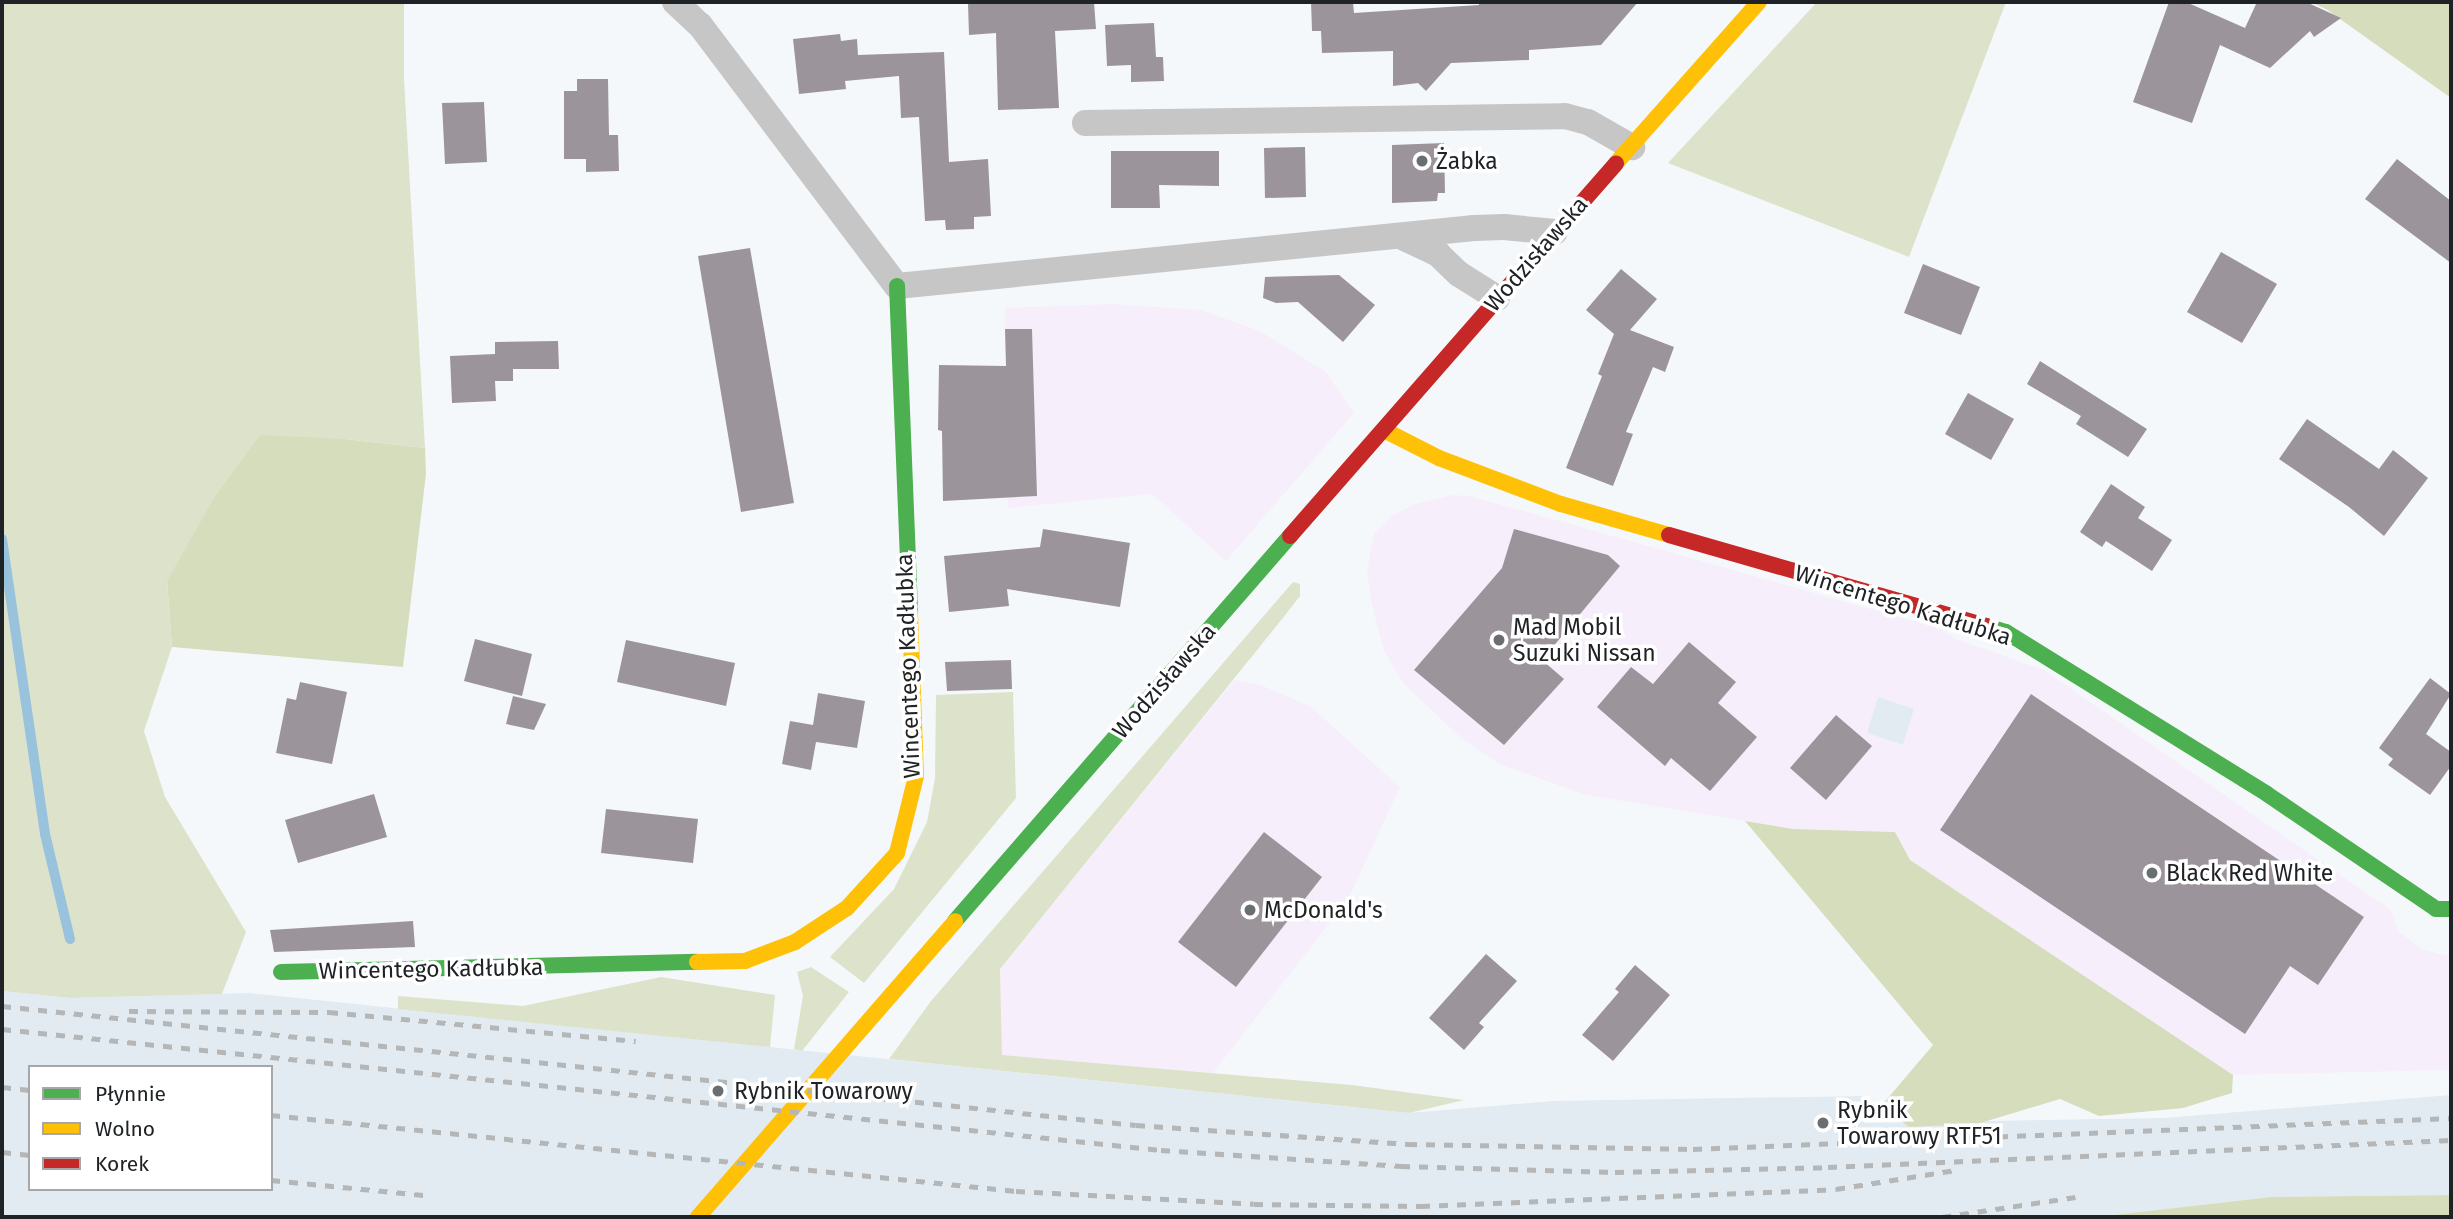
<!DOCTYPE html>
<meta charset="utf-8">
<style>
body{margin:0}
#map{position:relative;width:2453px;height:1219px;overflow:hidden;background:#f5f8fb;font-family:"Fira Sans",sans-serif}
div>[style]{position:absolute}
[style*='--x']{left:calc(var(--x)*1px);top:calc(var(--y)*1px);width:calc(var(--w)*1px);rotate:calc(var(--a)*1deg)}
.commercial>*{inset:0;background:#f6effb}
.built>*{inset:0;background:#e1ebf1}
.green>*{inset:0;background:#dde3cb}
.forest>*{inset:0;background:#d6ddbd}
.stream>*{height:10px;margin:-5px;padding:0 5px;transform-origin:5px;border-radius:5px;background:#99c2dd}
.building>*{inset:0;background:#9c949b}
.street>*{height:26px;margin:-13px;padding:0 13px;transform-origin:13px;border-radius:13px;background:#c6c6c6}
.fast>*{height:16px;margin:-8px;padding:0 8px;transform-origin:8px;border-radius:8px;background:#4caf50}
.slow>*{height:16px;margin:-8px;padding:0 8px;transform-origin:8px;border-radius:8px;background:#ffc107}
.jam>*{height:16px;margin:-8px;padding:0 8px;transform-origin:8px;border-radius:8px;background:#c62828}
.rail>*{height:5px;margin-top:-2.5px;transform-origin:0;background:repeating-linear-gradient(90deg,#b5b6b7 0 9px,transparent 0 18px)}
.dots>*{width:19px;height:19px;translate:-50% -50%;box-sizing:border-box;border:4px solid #fff;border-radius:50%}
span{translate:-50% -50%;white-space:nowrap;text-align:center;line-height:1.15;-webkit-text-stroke:7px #fff;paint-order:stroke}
.poi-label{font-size:23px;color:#202325}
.left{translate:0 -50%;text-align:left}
.street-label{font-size:23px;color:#202325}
.frame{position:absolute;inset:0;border:4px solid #202325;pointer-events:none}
.legend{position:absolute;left:28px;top:1065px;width:245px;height:126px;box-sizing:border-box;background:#fff;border:2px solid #a6a7a8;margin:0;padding:9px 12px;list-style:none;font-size:21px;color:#202325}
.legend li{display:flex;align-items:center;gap:14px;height:35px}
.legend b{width:35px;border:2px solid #a6a7a8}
</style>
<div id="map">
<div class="commercial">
<div style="clip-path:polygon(1113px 304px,1201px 310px,1260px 331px,1325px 371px,1354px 413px,1226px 561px,1152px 494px,1008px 508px,1005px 308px)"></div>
<div style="clip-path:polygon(1452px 495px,1469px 496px,1560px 521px,1941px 629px,1956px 639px,2044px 670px,2391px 910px,2398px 931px,2422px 949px,2448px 956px,2451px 950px,2451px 1070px,2233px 1075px,2209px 1063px,1910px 860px,1901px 850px,1895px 832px,1793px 829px,1586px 795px,1501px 765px,1462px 739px,1404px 684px,1384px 651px,1371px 602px,1367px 570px,1374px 534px,1392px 516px,1412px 505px)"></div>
<div style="clip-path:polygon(1234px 680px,1261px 685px,1310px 706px,1400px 787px,1349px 898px,1213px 1073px,1002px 1055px,1000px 969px)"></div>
</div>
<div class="built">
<div style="clip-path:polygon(1878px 697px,1914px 709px,1903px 745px,1867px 733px)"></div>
<div style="clip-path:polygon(evenodd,2px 991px,70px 998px,248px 993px,1409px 1113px,1554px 1101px,1863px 1096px,1864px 1123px,2164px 1118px,2451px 1095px,2451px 1195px,2271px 1197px,2096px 1217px,2px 1217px,2px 991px,30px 1067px,271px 1067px,271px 1189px,30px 1189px,30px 1067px)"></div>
</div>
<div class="green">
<div style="clip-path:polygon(2px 2px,404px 2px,404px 79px,425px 448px,344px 439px,167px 581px,172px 647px,144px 731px,165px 797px,246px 932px,222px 994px,70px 998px,2px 991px)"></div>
<div style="clip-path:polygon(1817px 2px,2006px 2px,1909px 257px,1668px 163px)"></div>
<div style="clip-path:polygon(1293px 582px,1300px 584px,1300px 596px,1282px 619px,1000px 969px,1002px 1055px,1352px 1085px,1464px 1100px,1409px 1113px,889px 1059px,931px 1001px)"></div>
<div style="clip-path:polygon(1013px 692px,1016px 798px,864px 983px,830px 957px,894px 889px,927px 822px,935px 778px,936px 695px)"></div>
<div style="clip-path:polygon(811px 967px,849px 992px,802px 1051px,794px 1049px,803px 996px,797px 972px)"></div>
<div style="clip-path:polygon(661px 977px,775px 995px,770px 1047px,398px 1009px,398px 996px,523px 1006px)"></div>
</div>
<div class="forest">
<div style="clip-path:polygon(2310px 2px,2451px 2px,2451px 98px,2326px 9px)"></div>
<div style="clip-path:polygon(260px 435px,344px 439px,425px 448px,426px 474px,403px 667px,172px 647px,167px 581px,214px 498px)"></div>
<div style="clip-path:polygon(1745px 821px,1793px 829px,1895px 832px,1910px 860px,2233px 1075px,2232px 1093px,2183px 1108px,2099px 1116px,2060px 1099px,1977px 1124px,1909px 1127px,1882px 1105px,1933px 1045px)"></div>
<div style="clip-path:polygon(2451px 1195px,2451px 1217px,2096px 1217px,2271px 1197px)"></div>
</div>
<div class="stream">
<div style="--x:2;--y:539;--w:298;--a:81.7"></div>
<div style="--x:45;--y:834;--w:108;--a:76.6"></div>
</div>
<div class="building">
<div style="clip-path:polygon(1028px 2px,1094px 2px,1096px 29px,1055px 31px,1059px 108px,998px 110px,996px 33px,969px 35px,968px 4px)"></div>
<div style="clip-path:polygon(1311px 2px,1353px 2px,1354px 13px,1479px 5px,1479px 2px,1638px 2px,1601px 45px,1529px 50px,1529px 60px,1451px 63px,1426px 91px,1418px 83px,1393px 86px,1393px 51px,1322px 53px,1321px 31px,1312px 31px)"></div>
<div style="clip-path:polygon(2169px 2px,2186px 2px,2245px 28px,2257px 2px,2306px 2px,2341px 18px,2314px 37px,2310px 31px,2270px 68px,2220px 45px,2192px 123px,2133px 102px)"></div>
<div style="clip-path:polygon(1154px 23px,1156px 57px,1163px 57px,1164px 81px,1131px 82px,1131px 65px,1107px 66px,1105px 25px)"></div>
<div style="clip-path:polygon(840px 34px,841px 41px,857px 39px,858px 55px,944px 52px,949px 162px,988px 159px,991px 216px,974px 217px,974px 229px,946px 230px,945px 220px,925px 221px,919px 117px,901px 118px,899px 76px,845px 81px,846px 89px,799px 94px,793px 39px)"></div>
<div style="clip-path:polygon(577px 79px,608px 79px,609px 135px,618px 135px,619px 171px,586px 172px,586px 159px,564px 159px,564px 91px,577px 91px)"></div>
<div style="clip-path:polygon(484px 102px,487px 162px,445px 164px,442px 103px)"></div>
<div style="clip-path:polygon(1444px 143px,1445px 193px,1438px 193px,1437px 201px,1392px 203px,1392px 145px)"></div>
<div style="clip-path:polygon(1305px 147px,1306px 197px,1265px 198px,1264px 148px)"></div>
<div style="clip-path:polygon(1111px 151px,1219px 151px,1219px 186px,1159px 185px,1160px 208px,1111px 208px)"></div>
<div style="clip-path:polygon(2397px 159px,2451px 201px,2451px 263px,2365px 199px)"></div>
<div style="clip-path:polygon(750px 248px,794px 503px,741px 512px,698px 256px)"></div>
<div style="clip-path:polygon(2221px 252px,2277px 284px,2242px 343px,2187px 312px)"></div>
<div style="clip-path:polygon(1923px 264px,1980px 287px,1961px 335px,1904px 313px)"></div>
<div style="clip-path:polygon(1621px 269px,1657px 299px,1630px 330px,1674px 347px,1665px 372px,1653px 367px,1626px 432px,1633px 434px,1613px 486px,1566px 468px,1602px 376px,1598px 374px,1614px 334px,1586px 310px)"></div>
<div style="clip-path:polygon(1339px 275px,1375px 305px,1343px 342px,1298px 302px,1276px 303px,1263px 298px,1265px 277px)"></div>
<div style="clip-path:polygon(1005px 329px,1032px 329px,1037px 496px,943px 501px,942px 431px,938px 430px,939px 365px,1006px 366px)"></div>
<div style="clip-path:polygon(558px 341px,559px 369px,513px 369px,513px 381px,495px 381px,496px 401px,452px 403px,450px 356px,495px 354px,495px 342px)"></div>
<div style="clip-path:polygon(2040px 361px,2147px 429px,2128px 457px,2076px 424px,2081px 416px,2027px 384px)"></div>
<div style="clip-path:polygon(1968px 393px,2014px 419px,1991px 460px,1945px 434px)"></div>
<div style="clip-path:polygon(2307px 419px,2379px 469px,2393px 450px,2428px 478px,2384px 536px,2349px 507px,2279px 459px)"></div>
<div style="clip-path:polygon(2111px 484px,2145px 507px,2138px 518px,2172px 540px,2152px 571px,2106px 541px,2102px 547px,2080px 532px)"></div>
<div style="clip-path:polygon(1043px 529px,1130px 543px,1120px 607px,1007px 589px,1009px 606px,949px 612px,944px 556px,1040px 547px)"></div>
<div style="clip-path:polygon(1514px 529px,1608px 555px,1620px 566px,1542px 660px,1564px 679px,1504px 745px,1414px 670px,1502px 568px)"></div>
<div style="clip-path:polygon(475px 639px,532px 654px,522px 696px,464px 681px)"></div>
<div style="clip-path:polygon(626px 640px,735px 663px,726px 706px,617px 682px)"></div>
<div style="clip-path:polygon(1689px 642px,1736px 682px,1718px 703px,1757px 737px,1710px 791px,1671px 758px,1665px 766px,1597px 707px,1631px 667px,1653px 684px)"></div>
<div style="clip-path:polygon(1011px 660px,1012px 689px,947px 691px,945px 662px)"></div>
<div style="clip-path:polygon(2430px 678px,2451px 694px,2426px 734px,2451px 752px,2451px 766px,2430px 795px,2388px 765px,2393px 759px,2379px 748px)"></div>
<div style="clip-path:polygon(300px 682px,347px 692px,332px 764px,276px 753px,287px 698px,296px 700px)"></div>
<div style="clip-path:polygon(818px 693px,865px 701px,857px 748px,816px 742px,811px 770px,782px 764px,790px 721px,813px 725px)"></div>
<div style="clip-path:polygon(2031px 694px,2364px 917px,2318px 985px,2290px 966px,2245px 1034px,1940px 830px)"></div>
<div style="clip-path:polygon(513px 696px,546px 704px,534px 730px,506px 724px)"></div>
<div style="clip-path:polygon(1836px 715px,1872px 746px,1826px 800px,1790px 768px)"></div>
<div style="clip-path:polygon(374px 794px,387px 837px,298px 863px,285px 820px)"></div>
<div style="clip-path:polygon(606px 809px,698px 819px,693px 863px,601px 853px)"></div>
<div style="clip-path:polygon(1264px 832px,1322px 877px,1236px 987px,1178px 942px)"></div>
<div style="clip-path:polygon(413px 921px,415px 947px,274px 952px,270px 930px)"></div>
<div style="clip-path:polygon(1486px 954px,1517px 981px,1479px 1023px,1484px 1027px,1464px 1050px,1429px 1018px)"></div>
<div style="clip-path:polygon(1635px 965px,1670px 995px,1613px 1061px,1582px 1035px,1619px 992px,1615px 989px)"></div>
</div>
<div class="street">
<div style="--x:675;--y:2;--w:34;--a:43"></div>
<div style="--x:700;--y:25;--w:327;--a:53"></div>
<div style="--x:897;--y:286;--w:580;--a:-5.74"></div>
<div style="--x:1474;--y:228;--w:30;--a:-2"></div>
<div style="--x:1504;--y:227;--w:51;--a:5.6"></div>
<div style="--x:1085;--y:123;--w:480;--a:-0.8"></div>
<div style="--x:1565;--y:116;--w:24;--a:15"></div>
<div style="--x:1588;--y:122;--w:51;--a:29.6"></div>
<div style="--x:1402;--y:237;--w:40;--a:25"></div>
<div style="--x:1438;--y:254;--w:29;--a:44"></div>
<div style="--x:1459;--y:274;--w:45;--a:32.3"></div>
</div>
<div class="fast">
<div style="--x:897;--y:286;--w:327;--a:87.7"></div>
<div style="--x:1986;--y:626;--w:21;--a:17"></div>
<div style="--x:2006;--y:632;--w:307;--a:31.8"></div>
<div style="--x:2267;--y:794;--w:204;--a:34.2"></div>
<div style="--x:2436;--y:909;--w:15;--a:0"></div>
<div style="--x:955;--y:921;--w:510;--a:-48.97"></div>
<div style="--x:281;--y:972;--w:416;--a:-1.4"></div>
</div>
<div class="slow">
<div style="--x:1616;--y:163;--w:215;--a:-48.4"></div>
<div style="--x:1384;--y:430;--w:62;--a:27"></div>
<div style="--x:1439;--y:458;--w:130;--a:20.7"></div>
<div style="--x:1561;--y:504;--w:112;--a:16"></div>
<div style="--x:697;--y:962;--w:48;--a:-1.2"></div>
<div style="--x:745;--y:961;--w:53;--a:-20.8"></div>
<div style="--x:795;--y:942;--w:62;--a:-33.2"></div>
<div style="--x:847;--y:908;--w:74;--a:-47.7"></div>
<div style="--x:897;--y:853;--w:79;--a:-76.1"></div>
<div style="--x:916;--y:776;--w:163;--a:-92.1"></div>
<div style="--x:698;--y:1217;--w:392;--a:-49"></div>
</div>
<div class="jam">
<div style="--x:1669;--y:535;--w:330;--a:16"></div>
<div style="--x:1290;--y:536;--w:495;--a:-48.8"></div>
</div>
<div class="rail">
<div style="--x:2;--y:1006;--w:1140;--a:5.99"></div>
<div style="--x:1136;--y:1125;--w:273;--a:4"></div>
<div style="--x:1408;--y:1144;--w:285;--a:1"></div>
<div style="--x:1693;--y:1149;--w:759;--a:-2.34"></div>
<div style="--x:129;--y:1011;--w:200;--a:0.3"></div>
<div style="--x:329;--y:1012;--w:308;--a:5.4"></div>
<div style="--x:2;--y:1029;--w:1165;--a:5.96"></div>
<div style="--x:1161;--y:1150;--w:241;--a:3.8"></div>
<div style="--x:1401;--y:1166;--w:214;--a:1.6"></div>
<div style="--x:1615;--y:1172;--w:213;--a:-1.3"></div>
<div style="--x:1828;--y:1167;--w:624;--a:-2.48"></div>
<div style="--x:2;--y:1087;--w:28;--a:6"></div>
<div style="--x:271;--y:1115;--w:749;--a:5.82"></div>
<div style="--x:1016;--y:1191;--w:238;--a:3.1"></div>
<div style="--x:1254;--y:1204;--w:167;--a:0.7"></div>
<div style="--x:1421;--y:1206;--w:415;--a:-2.3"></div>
<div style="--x:1836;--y:1189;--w:121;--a:-9"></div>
<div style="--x:2;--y:1152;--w:28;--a:6"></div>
<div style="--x:271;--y:1180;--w:153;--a:5.6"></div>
<div style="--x:1942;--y:1217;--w:135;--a:-8.5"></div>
</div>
<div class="dots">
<div style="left:1422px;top:161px;background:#6b6e70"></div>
<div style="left:1499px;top:640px;background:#6b6e70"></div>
<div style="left:2152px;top:873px;background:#6b6e70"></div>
<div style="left:1250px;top:910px;background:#6b6e70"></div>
<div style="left:718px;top:1091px;background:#6b6e70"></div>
<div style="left:1823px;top:1123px;background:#6b6e70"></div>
</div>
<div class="poi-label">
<span class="left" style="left:1436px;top:161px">Żabka</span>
<span class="left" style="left:1513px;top:640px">Mad Mobil<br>Suzuki Nissan</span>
<span class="left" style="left:2166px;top:873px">Black Red White</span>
<span class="left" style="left:1264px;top:910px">McDonald's</span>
<span class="left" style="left:734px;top:1091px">Rybnik Towarowy</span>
<span class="left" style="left:1837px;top:1123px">Rybnik<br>Towarowy RTF51</span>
</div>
<div class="street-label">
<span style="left:1536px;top:254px;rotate:-49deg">Wodzisławska</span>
<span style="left:1903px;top:605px;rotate:17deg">Wincentego Kadłubka</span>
<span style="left:908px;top:666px;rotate:-92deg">Wincentego Kadłubka</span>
<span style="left:1164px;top:681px;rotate:-49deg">Wodzisławska</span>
<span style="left:431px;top:969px;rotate:-1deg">Wincentego Kadłubka</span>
</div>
<div class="frame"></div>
<ul class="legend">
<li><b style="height:9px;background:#4caf50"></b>Płynnie</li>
<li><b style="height:9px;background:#ffc107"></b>Wolno</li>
<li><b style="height:9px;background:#c62828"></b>Korek</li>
</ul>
</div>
